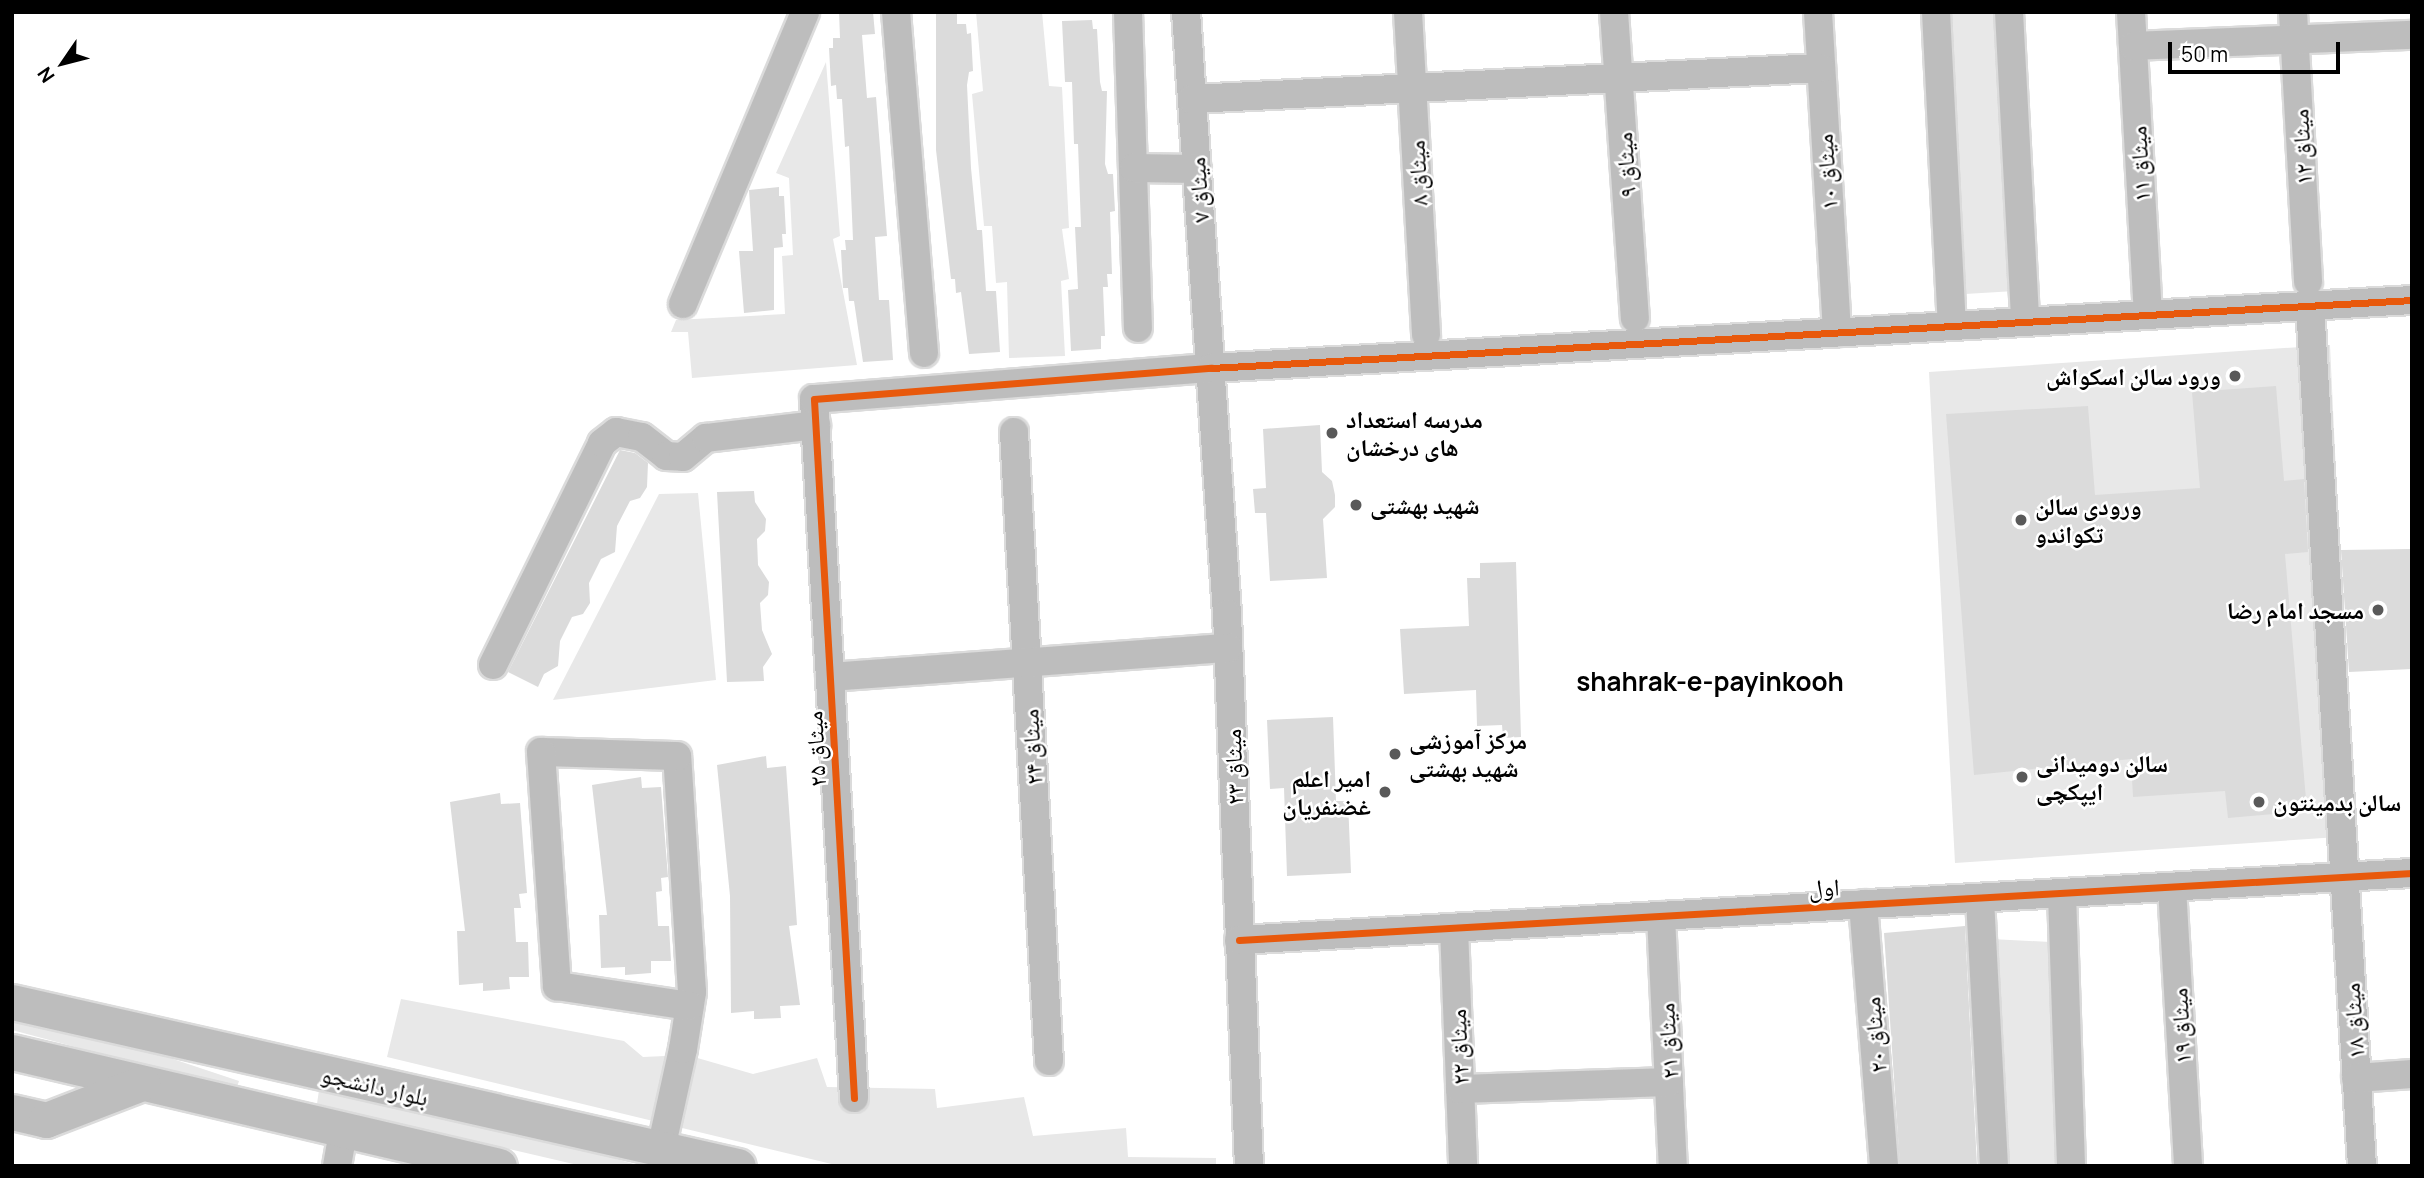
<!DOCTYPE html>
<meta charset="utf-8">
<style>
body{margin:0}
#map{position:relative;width:2424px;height:1178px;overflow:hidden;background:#fff;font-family:Manrope,"Noto Naskh Arabic",sans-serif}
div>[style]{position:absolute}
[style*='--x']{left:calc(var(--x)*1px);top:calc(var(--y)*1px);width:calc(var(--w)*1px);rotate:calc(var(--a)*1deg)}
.green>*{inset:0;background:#e8e8e8}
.building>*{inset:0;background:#dbdbdb}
.roads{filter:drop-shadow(2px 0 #dbdbdb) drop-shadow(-2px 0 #dbdbdb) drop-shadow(0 2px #dbdbdb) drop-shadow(0 -2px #dbdbdb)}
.minor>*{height:28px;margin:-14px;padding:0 14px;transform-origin:14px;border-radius:14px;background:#bdbdbd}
.major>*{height:35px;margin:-17.5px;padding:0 17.5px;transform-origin:17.5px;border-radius:17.5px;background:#bdbdbd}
.cycleway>*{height:7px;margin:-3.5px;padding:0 3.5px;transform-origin:3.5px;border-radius:3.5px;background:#e8590c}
.dots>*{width:19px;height:19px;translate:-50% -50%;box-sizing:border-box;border:4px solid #fff;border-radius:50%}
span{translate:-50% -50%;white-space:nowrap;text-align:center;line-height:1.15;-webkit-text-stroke:5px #fff;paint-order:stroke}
.street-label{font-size:24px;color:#000}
.poi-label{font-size:24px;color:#000;font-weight:700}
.right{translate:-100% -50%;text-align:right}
.left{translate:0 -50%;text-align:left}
.neighbourhood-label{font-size:26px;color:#000;font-weight:700}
.frame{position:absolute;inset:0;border:14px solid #000;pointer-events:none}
.north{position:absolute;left:28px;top:28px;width:70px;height:70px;-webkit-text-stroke:5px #fff;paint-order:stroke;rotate:235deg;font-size:19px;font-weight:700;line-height:28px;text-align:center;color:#000}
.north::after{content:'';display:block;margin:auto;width:24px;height:32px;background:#000;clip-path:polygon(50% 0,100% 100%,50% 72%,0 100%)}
.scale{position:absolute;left:2168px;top:42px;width:172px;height:32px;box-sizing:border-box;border:4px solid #000;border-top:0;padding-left:9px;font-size:21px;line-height:24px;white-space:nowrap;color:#000;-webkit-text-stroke:5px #fff;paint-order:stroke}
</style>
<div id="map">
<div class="green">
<div style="clip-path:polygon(976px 12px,1042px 12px,1049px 86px,1062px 87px,1069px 228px,1062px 229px,1069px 279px,1061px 281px,1065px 356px,1009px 358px,1007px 282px,996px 283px,992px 226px,984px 226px,972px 94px,983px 91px)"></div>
<div style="clip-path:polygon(1947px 12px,1996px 12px,2015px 291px,1965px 294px)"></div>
<div style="clip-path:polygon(826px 62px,840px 236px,833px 239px,857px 365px,692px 378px,688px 332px,671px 332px,676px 320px,785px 314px,782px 256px,793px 255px,789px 178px,776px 173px)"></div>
<div style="clip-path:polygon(2330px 345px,2353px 836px,1955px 863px,1929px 372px)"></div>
<div style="clip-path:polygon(698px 493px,716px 680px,553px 700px,659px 494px)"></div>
<div style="clip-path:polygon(1991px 939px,2050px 942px,2058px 1166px,2005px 1166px)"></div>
<div style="clip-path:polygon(401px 999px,624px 1041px,643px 1057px,687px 1055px,753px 1074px,817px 1058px,827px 1087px,935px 1089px,937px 1108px,1024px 1097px,1033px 1136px,1126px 1128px,1128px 1157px,1216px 1158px,1216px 1166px,840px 1166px,387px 1057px)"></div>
<div style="clip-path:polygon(12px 1014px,119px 1041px,239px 1081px,236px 1090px,12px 1030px)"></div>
<div style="clip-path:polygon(319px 1090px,588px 1151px,641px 1166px,582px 1166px,317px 1104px)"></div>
</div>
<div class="building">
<div style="clip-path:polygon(839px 12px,873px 12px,875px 34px,862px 35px,867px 98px,876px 97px,887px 236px,875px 237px,879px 300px,889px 300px,893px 360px,863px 362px,854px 301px,849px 301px,848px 288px,843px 288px,841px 250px,846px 250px,845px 240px,853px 240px,849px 146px,845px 147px,842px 99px,837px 99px,836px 85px,831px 86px,829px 48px,833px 48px,833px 38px,840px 38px)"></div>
<div style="clip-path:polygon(936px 12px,957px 12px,957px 24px,966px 24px,967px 34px,971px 33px,973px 71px,969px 72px,967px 85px,971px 168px,977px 230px,982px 230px,986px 291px,996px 291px,1000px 352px,969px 354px,961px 292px,956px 293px,955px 279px,951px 279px,936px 150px)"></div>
<div style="clip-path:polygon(1092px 20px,1093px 29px,1097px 29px,1100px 82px,1102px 91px,1107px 91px,1105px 164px,1108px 174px,1113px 174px,1115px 211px,1110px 212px,1112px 274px,1107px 274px,1108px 287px,1103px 287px,1105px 336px,1101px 336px,1101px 349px,1071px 351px,1068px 290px,1078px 289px,1075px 227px,1081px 227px,1078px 144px,1074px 144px,1072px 82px,1065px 82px,1062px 21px)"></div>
<div style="clip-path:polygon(779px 187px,779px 196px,784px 196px,786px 234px,782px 234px,783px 247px,774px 248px,774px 310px,744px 313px,739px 251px,753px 251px,749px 190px)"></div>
<div style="clip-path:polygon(2276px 386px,2284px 481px,2304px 479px,2308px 552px,2285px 554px,2307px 811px,2228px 818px,2225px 791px,2133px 797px,2131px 759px,1974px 775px,1946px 414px,2088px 406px,2095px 495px,2200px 488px,2192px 392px)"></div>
<div style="clip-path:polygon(1320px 425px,1322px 472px,1332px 481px,1335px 495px,1335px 507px,1323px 519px,1327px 578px,1270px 581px,1266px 513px,1255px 513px,1253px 489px,1266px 488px,1263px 429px)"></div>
<div style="clip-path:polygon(620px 450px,635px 453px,648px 463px,647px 487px,640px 498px,630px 501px,617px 526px,615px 552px,601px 559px,589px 583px,590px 603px,583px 614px,572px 617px,560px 641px,558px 666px,544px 674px,538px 687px,508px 672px)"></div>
<div style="clip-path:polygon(754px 491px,755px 502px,766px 519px,765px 531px,757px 539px,758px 565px,769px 582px,768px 595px,760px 603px,762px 630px,772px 654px,763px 667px,764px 681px,727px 682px,717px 492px)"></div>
<div style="clip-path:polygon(2412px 549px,2412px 669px,2349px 672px,2341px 550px)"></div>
<div style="clip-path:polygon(1516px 562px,1521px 737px,1503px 738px,1502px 725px,1477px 726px,1476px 690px,1404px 694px,1400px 629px,1469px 626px,1467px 578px,1480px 578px,1480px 563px)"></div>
<div style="clip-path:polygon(1333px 717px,1336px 801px,1348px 801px,1351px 873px,1287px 876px,1284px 788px,1270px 789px,1267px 720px)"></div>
<div style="clip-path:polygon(766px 756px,767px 768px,786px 766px,797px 925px,789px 926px,800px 1005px,780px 1006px,781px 1018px,754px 1019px,754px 1011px,731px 1013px,730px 896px,717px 765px)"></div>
<div style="clip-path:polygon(641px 777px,642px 788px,661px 787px,668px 877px,661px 878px,662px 891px,656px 892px,658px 926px,669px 926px,671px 961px,651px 961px,651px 973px,625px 975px,625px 967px,601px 968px,599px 915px,607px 915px,592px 785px)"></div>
<div style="clip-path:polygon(500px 793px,501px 804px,520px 803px,527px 893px,519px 894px,521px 908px,514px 908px,516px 942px,528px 942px,529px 977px,509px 977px,510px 989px,483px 991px,483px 983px,459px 985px,457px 931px,465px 931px,450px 802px)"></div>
<div style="clip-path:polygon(1965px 926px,1977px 1166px,1900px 1166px,1884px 933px)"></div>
</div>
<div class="roads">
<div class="minor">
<div style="--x:896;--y:12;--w:342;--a:85.3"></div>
<div style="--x:1128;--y:12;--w:316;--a:88.2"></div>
<div style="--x:1186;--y:12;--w:603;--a:86.1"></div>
<div style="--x:1227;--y:614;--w:552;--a:87.72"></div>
<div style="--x:1408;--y:12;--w:323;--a:86.8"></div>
<div style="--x:1614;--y:12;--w:307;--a:86.1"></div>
<div style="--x:1818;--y:12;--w:321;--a:86.6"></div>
<div style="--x:1936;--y:12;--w:314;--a:87.1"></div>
<div style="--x:2009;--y:12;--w:310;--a:87"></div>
<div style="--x:2131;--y:12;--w:303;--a:86.8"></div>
<div style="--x:2293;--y:12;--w:270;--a:86.8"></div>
<div style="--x:2133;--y:46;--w:279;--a:-2.3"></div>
<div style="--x:1192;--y:99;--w:629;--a:-2.83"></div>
<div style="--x:1134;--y:168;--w:63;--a:0.9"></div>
<div style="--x:683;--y:304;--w:316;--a:-67.3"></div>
<div style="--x:2310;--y:306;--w:862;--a:86.54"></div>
<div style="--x:1014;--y:432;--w:630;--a:86.82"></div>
<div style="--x:493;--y:665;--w:247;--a:-63.8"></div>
<div style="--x:602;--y:443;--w:18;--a:-38"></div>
<div style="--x:616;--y:432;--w:26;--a:11"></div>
<div style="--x:642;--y:437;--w:31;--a:38"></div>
<div style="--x:666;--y:456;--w:17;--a:3"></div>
<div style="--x:683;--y:457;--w:30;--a:-40"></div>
<div style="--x:706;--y:438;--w:111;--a:-6.7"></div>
<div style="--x:830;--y:677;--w:399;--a:-4.2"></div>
<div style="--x:2172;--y:887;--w:279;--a:86.7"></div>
<div style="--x:2062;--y:894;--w:272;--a:88.1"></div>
<div style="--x:1980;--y:899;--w:267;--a:87"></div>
<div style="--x:1863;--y:904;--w:263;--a:85.4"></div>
<div style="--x:1661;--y:916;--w:250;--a:87.3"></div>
<div style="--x:1454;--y:928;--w:238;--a:87.8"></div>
<div style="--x:1239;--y:940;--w:1175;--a:-3.27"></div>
<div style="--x:2356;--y:1078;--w:56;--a:-4.1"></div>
<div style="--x:1460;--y:1089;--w:209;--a:-1.9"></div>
<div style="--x:854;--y:1098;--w:700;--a:-93.28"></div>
<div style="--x:814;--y:399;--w:398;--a:-4.5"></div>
<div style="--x:1211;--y:368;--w:1203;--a:-3.24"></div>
<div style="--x:661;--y:1149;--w:102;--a:-77.6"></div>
<div style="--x:683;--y:1049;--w:58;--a:-81"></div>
<div style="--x:692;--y:992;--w:236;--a:-93.6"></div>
<div style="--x:677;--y:756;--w:136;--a:-178.3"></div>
<div style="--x:541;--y:752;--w:235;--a:86.1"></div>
<div style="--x:557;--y:986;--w:134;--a:8.6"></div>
<div style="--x:337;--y:1166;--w:36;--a:-80"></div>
</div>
<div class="major">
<div style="--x:12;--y:1002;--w:744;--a:12.73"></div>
<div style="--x:12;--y:1052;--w:500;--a:13.17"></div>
<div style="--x:12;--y:1112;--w:35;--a:13"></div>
<div style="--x:46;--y:1120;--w:103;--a:-21.1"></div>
</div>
</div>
<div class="cycleway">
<div style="--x:1239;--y:940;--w:1175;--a:-3.27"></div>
<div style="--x:854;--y:1098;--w:700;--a:-93.28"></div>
<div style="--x:814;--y:399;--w:398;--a:-4.5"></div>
<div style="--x:1211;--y:368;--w:1203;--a:-3.24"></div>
</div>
<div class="dots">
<div style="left:2235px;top:376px;background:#595959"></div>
<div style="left:1332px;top:433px;background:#595959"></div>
<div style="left:1356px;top:505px;background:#595959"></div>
<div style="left:2021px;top:520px;background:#595959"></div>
<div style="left:2378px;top:610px;background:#595959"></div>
<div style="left:1395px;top:754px;background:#595959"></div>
<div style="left:2022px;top:777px;background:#595959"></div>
<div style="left:1385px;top:792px;background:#595959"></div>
<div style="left:2259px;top:802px;background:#595959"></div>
</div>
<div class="street-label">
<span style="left:2301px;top:147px;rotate:-93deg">میثاق ۱۲</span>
<span style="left:2139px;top:164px;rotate:-93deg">میثاق ۱۱</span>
<span style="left:1625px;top:165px;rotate:-94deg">میثاق ۹</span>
<span style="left:1826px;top:172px;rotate:-94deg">میثاق ۱۰</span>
<span style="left:1417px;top:173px;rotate:-93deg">میثاق ۸</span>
<span style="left:1198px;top:190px;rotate:-94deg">میثاق ۷</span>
<span style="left:1031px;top:747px;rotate:-93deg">میثاق ۲۴</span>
<span style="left:815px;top:749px;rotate:-93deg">میثاق ۲۵</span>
<span style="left:1233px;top:767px;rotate:-92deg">میثاق ۲۳</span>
<span style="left:1824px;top:887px;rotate:-3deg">اول</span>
<span style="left:2353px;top:1021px;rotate:-94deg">میثاق ۱۸</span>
<span style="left:2180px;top:1026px;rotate:-93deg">میثاق ۱۹</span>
<span style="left:1874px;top:1035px;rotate:-95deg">میثاق ۲۰</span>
<span style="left:1667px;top:1041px;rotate:-93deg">میثاق ۲۱</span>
<span style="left:1458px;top:1047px;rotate:-92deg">میثاق ۲۲</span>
<span style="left:375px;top:1085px;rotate:13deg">بلوار دانشجو</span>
</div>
<div class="poi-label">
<span class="right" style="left:2221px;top:376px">ورود سالن اسکواش</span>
<span class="left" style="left:1346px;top:433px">مدرسه استعداد<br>های درخشان</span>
<span class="left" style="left:1370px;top:505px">شهید بهشتی</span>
<span class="left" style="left:2035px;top:520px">ورودی سالن<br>تکواندو</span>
<span class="right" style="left:2364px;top:610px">مسجد امام رضا</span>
<span class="left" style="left:1409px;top:754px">مرکز آموزشی<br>شهید بهشتی</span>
<span class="left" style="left:2036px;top:777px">سالن دومیدانی<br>ایپکچی</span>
<span class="right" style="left:1371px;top:792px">امیر اعلم<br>غضنفریان</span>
<span class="left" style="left:2273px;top:802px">سالن بدمینتون</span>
</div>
<div class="neighbourhood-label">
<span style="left:1710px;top:682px">shahrak-e-payinkooh</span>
</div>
<div class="frame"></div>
<div class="north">N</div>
<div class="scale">50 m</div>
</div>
